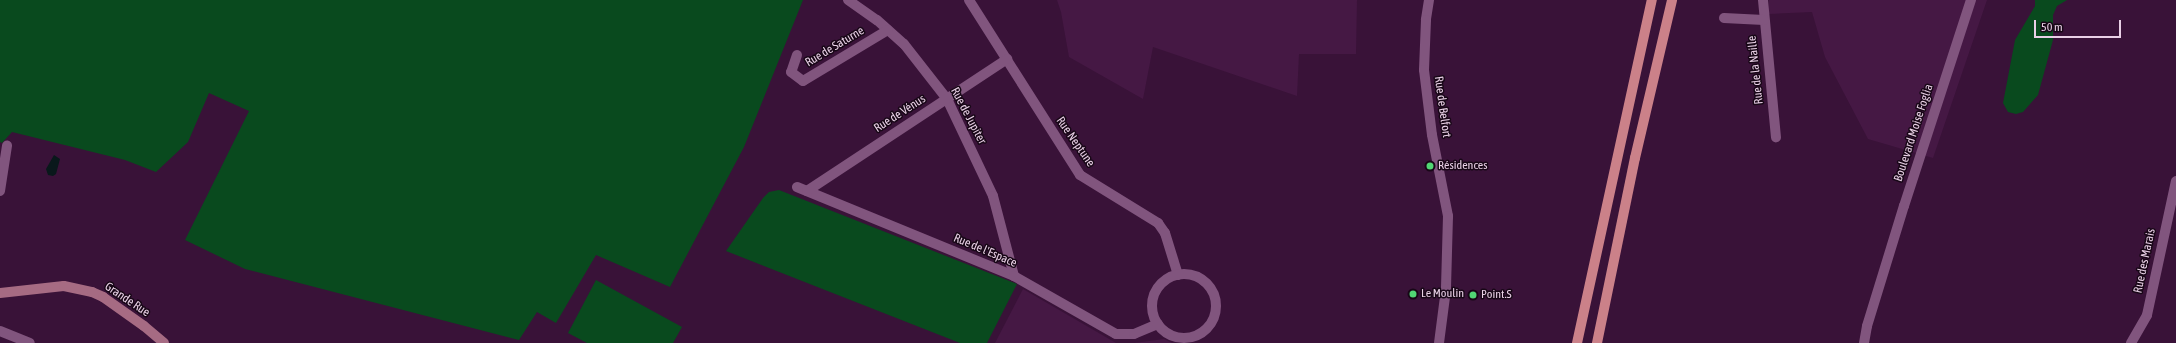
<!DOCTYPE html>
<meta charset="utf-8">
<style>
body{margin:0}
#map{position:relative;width:2176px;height:343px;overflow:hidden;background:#391238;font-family:"Asap Condensed",sans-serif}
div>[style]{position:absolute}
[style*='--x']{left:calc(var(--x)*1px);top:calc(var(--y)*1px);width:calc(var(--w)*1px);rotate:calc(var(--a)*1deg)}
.built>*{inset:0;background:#451844}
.green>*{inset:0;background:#094a1e}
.water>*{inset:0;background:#09181b}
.street>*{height:10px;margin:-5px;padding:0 5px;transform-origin:5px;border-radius:5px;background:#81557e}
.street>.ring{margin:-5px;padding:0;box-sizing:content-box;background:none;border:10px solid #81557e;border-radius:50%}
.secondary>*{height:10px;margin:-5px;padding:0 5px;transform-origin:5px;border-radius:5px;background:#a66b83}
.primary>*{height:10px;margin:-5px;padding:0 5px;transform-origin:5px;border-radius:5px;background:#cb8189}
.dots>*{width:11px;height:11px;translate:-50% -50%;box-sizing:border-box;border:2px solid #170716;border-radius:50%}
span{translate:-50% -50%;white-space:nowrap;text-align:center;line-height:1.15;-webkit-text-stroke:3px #170716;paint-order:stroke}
.street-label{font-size:12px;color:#e9d0e6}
.poi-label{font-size:12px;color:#e9d0e6}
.left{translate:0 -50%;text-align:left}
.scale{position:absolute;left:2034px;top:20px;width:87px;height:18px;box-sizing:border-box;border:2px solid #e9d0e6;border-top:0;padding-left:5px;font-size:12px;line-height:14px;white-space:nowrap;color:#e9d0e6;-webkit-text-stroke:3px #170716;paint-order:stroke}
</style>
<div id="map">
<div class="built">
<div style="clip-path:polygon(1057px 0,1357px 0,1356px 54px,1299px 54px,1297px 96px,1153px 47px,1143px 99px,1069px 57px,1061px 12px)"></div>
<div style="clip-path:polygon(1769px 0,1987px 0,1933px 158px,1868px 139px,1825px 57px,1812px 12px,1769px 14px)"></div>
<div style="clip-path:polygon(1023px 289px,1116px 343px,995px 343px)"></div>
<div style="clip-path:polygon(1164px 339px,1172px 343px,1133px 343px,1134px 343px)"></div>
</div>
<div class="green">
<div style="clip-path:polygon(0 0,803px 0,744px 147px,670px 287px,596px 255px,556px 323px,537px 312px,519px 340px,245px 269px,185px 240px,249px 111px,209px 93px,188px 142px,156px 172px,125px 160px,12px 132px,2px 143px,0 142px)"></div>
<div style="clip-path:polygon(2035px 0,2067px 0,2057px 6px,2053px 15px,2053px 40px,2038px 95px,2023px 112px,2016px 114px,2008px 112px,2003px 103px,2015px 40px,2035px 6px)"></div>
<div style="clip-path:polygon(779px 190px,1017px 284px,987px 343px,960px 343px,726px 251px,763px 198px,769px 192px)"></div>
<div style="clip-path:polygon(596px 280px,682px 327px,673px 343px,587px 343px,568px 333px)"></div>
</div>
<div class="water">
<div style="clip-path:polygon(54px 155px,60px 159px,56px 174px,53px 176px,48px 175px,46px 169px)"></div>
</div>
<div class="street">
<div style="--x:848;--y:0;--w:35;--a:35"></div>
<div style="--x:877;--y:20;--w:36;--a:42"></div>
<div style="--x:904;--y:44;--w:70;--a:52"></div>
<div style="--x:947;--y:99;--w:107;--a:64.6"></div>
<div style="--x:993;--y:196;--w:83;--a:75.3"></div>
<div style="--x:969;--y:0;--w:207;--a:57.6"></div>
<div style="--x:1080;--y:175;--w:92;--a:31.6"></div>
<div style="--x:1158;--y:223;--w:12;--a:55"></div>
<div style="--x:1165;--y:233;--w:44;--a:72.8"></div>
<div style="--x:1429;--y:0;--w:20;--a:99"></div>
<div style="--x:1426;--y:20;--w:50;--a:92.3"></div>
<div style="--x:1424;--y:70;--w:65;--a:83"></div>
<div style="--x:1432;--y:135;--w:83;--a:78.8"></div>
<div style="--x:1448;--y:216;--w:73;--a:91.6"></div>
<div style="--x:1446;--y:289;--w:54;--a:97.4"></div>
<div style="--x:1763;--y:0;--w:138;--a:84.6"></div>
<div style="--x:1724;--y:18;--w:40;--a:2.9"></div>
<div style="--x:797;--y:55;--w:18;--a:109"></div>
<div style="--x:791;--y:72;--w:15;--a:37"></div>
<div style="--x:803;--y:81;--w:99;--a:-31"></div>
<div style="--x:797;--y:187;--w:235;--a:22.3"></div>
<div style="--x:1014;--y:276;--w:117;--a:29.6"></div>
<div style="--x:1116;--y:334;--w:18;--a:0"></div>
<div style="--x:1134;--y:334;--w:26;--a:-23"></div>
<div style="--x:0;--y:191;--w:46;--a:-81.2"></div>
<div style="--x:807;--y:191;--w:240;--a:-33.4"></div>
<div class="ring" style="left:1152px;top:274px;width:54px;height:54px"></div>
<div style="--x:0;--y:331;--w:32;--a:22"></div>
<div style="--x:1864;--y:343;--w:17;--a:-80"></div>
<div style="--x:1867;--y:326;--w:126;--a:-72.9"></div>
<div style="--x:1904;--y:206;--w:217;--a:-72"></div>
<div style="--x:2131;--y:343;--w:32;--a:-60"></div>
<div style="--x:2147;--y:315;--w:137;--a:-77.8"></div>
</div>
<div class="secondary">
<div style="--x:0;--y:293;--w:64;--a:-6.2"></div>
<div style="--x:64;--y:286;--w:29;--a:12"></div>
<div style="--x:92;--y:292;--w:12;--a:24"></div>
<div style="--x:103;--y:297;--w:50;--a:35.3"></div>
<div style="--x:144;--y:326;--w:26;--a:40"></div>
</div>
<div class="primary">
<div style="--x:1577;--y:343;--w:351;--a:-77.7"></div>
<div style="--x:1597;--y:343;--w:189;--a:-78.4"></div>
<div style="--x:1635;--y:158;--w:162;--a:-76.8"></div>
</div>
<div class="dots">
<div style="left:1430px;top:166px;background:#51d674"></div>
<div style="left:1413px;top:294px;background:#51d674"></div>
<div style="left:1473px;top:295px;background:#51d674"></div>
</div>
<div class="street-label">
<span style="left:835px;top:47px;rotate:-31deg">Rue de Saturne</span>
<span style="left:1756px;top:70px;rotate:-96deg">Rue de la Naille</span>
<span style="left:1442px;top:107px;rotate:82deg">Rue de Belfort</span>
<span style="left:900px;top:114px;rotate:-33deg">Rue de Vénus</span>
<span style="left:968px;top:116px;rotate:62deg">Rue de Jupiter</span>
<span style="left:1914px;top:133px;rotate:-72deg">Boulevard Moise Foglia</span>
<span style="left:1075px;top:142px;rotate:55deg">Rue Neptune</span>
<span style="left:985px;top:251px;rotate:23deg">Rue de l'Espace</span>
<span style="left:2145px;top:261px;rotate:-78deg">Rue des Marais</span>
<span style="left:127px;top:300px;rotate:34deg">Grande Rue</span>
</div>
<div class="poi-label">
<span class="left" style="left:1438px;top:166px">Résidences</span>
<span class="left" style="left:1421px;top:294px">Le Moulin</span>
<span class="left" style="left:1481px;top:295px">Point.S</span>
</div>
<div class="scale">50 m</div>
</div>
